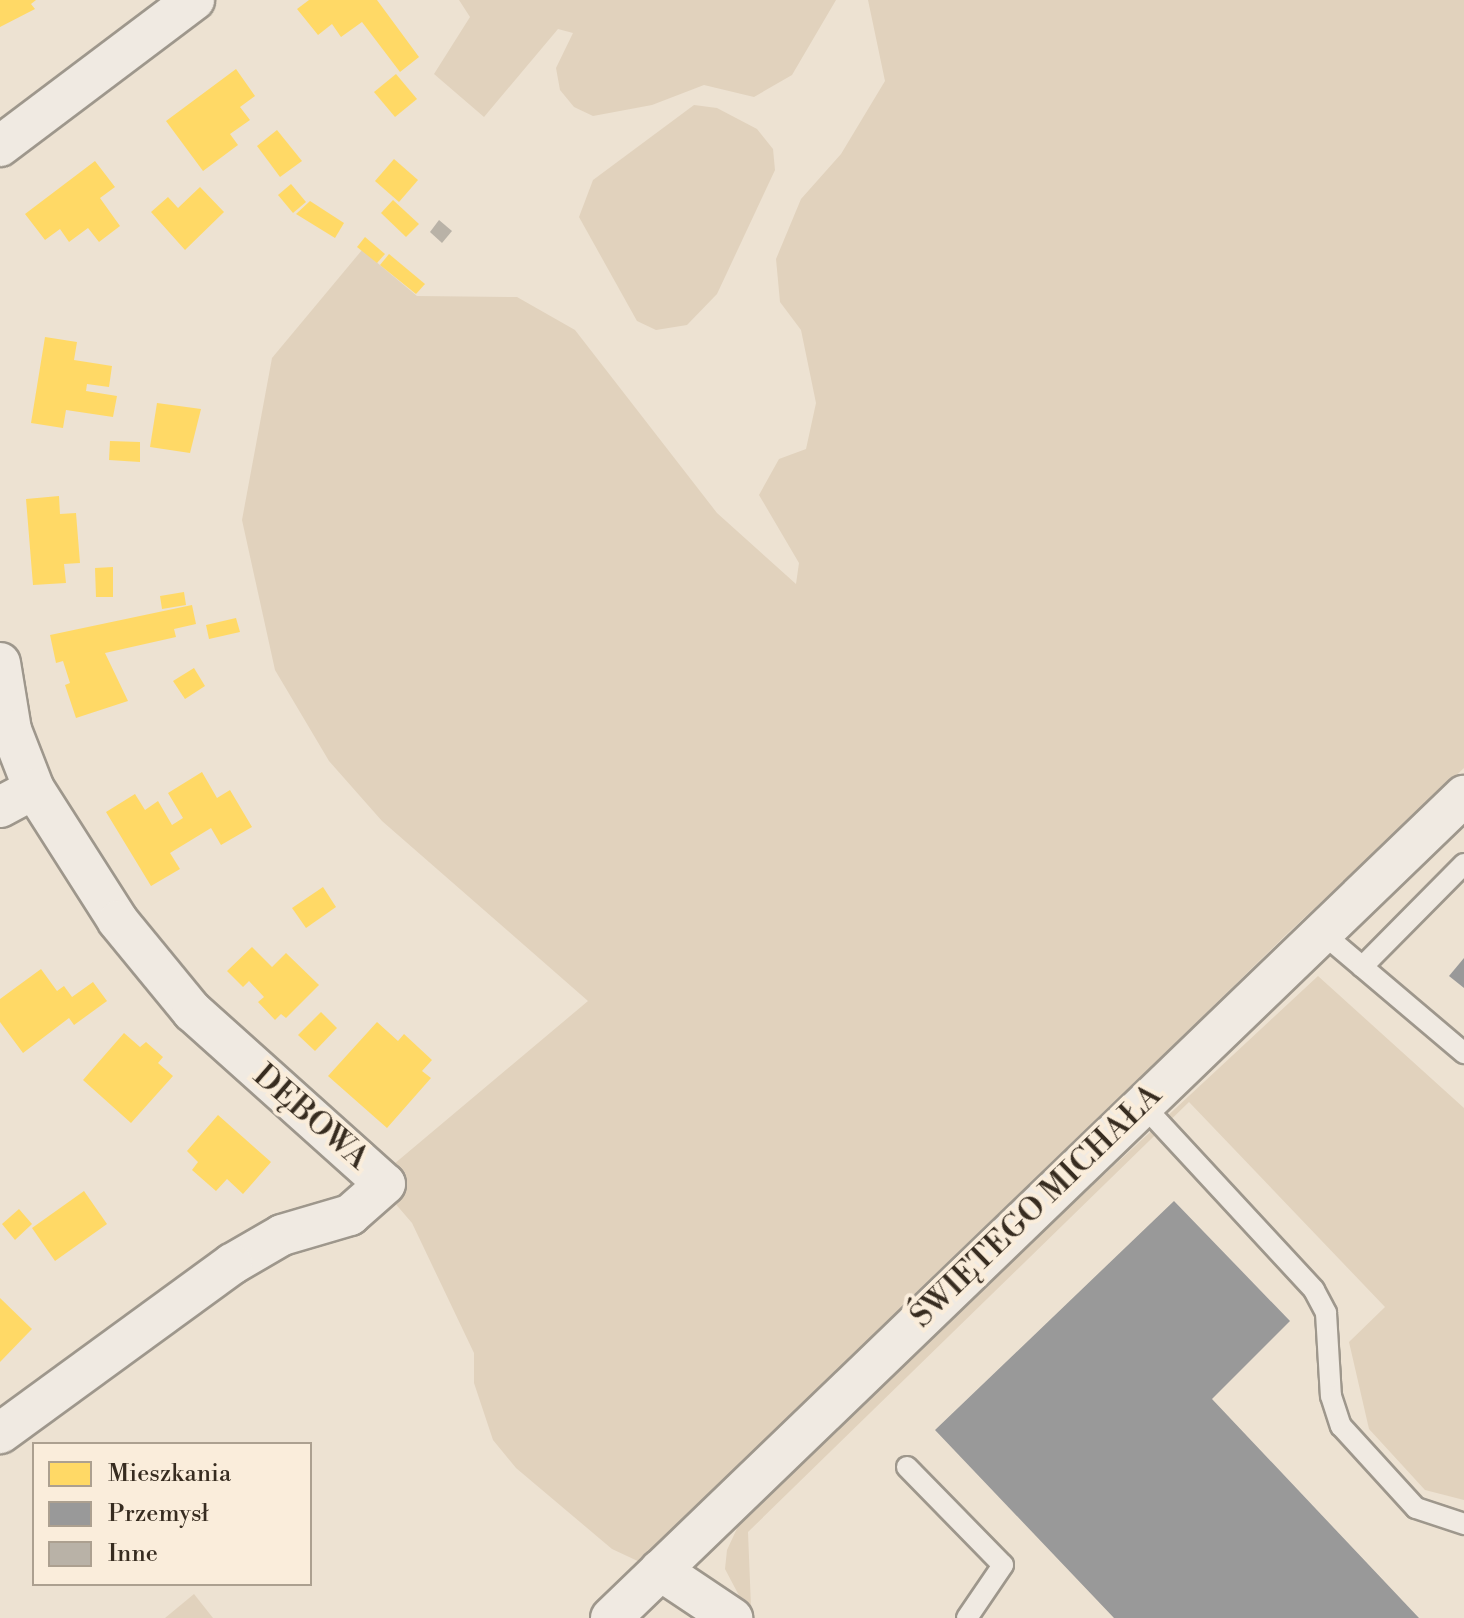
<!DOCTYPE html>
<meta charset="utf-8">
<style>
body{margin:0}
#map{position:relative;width:1464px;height:1618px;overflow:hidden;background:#ede2d2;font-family:"Libre Bodoni",serif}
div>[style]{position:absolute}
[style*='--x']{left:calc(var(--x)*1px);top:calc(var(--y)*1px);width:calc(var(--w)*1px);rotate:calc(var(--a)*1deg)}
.green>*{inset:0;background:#e1d2bd}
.homes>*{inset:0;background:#ffd966}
.industry>*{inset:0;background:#999}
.building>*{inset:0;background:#b9b2a7}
.roads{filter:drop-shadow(2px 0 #9e978c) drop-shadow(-2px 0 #9e978c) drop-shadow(0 2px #9e978c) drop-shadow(0 -2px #9e978c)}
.lane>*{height:20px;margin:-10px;padding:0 10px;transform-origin:10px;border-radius:10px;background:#f0eae2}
.street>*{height:40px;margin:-20px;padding:0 20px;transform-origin:20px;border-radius:20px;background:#f0eae2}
span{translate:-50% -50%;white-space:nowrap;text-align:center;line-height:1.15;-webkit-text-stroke:8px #faeddb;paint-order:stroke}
.street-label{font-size:32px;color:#372c20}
.legend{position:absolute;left:32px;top:1442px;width:280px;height:144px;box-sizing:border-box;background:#faeddb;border:2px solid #aca090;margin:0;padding:10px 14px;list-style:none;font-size:24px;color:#372c20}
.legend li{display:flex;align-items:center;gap:16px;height:40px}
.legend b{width:40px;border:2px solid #aca090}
</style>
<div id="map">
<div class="green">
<div style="clip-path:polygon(459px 0,836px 0,792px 75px,754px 97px,704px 85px,652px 105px,593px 116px,574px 107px,560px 90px,556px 68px,573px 33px,558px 29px,484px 117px,434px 74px,470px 17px)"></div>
<div style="clip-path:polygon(868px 0,1464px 0,1464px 768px,1289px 932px,642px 1563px,612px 1549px,516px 1468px,493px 1440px,474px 1383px,474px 1353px,412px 1223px,375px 1180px,588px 1001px,382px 821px,329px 761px,275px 670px,242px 520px,272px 358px,362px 250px,417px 296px,517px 297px,575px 330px,717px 513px,796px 584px,799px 563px,759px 495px,779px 459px,806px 449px,816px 403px,801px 330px,780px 302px,776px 259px,801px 199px,841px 154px,885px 81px)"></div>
<div style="clip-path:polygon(694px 105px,717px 108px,757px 129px,773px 149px,775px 170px,717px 294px,687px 325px,656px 330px,637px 321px,579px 217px,593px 180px)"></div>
<div style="clip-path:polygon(1318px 976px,1464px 1108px,1464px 1500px,1425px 1490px,1369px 1429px,1349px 1342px,1385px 1307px,1189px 1102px,748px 1532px,751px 1607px,744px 1605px,725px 1569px,727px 1550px,740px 1522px,893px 1371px)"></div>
<div style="clip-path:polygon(194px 1594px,213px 1618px,165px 1618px)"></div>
</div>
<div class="homes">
<div style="clip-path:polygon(0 0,36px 0,31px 4px,35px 9px,0 27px)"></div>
<div style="clip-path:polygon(309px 0,377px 0,419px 57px,400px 72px,362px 22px,341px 37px,332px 24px,318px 35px,297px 9px)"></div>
<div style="clip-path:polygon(236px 69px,255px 96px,240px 107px,250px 120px,230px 134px,238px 145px,203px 171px,166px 121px)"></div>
<div style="clip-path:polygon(396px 74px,417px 99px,395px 117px,374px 92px)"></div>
<div style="clip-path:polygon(277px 130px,302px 161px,280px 177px,257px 146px)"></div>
<div style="clip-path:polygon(394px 159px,418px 180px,399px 202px,375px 181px)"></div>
<div style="clip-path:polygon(95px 161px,115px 187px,100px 198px,120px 226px,99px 242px,88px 228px,69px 242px,60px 229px,45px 240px,25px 214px)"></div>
<div style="clip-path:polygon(291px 184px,306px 202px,293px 213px,278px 195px)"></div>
<div style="clip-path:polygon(200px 187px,224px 212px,185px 250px,151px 212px,168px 197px,178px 208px)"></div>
<div style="clip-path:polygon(393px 200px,419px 224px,406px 237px,381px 213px)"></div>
<div style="clip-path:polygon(310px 201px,344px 223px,335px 238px,296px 214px)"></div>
<div style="clip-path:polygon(365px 237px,385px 254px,377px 263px,357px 247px)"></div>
<div style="clip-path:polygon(389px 254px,425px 284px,416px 294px,380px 265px)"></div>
<div style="clip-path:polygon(45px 337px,77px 342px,74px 360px,112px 366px,109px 387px,87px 384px,86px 391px,117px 396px,113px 417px,66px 410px,63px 428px,31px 423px)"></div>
<div style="clip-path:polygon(157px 403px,201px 409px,190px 453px,150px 447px)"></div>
<div style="clip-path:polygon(110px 441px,140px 442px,140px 462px,109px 460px)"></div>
<div style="clip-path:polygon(59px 496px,60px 514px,76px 513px,80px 563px,64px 564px,66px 583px,33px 585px,26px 499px)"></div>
<div style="clip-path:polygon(113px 567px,113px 597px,96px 597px,95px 568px)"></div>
<div style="clip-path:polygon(184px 592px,186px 605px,162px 609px,160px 596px)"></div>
<div style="clip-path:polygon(192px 605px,196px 624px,174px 629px,176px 637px,105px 653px,128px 701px,76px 718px,65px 685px,70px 683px,63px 661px,56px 663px,50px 635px)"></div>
<div style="clip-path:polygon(236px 618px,240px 632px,209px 639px,206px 625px)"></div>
<div style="clip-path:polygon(194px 668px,205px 686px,185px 699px,173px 681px)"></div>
<div style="clip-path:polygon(202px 772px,217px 798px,230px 790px,252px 827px,221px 845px,211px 828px,170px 853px,180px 869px,151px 886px,106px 812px,135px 794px,145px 810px,158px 801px,172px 825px,183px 818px,168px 793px)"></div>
<div style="clip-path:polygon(323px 887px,336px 907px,306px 928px,292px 908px)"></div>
<div style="clip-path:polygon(252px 947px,272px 967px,286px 953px,319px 985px,286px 1018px,281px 1014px,275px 1020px,258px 1002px,264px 997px,249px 981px,243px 987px,227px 971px)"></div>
<div style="clip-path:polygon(41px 969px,57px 991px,64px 986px,72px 997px,93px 982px,107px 1001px,74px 1025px,69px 1018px,23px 1053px,0 1022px,0 999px)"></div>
<div style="clip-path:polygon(321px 1012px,337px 1028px,315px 1051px,298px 1035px)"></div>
<div style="clip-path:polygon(377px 1022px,398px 1041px,404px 1034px,432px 1060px,422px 1071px,431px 1078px,387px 1128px,328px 1076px)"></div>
<div style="clip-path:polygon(124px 1033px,140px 1047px,146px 1042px,163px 1057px,158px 1063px,173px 1076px,131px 1123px,83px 1080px)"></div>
<div style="clip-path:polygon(218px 1115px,271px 1162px,243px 1194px,227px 1179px,216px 1191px,192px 1170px,198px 1162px,187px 1151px)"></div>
<div style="clip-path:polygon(84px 1191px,107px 1224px,55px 1261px,32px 1228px)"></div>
<div style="clip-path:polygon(19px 1209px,32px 1224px,15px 1240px,2px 1224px)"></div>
<div style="clip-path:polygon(0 1298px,32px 1329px,0 1362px)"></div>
</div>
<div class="industry">
<div style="clip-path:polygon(1464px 958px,1464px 988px,1449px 976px)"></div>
<div style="clip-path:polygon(1174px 1201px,1290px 1321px,1212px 1399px,1419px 1618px,1114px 1618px,935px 1430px)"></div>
</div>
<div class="building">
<div style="clip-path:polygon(439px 220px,452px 231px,442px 243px,430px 232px)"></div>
</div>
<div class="roads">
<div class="lane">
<div style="--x:1320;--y:931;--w:189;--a:40.3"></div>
<div style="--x:1362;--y:967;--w:145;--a:-45.3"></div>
<div style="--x:1142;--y:1104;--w:253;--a:47.2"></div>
<div style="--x:1314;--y:1290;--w:26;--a:62"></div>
<div style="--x:1326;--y:1313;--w:83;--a:86.6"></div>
<div style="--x:1331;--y:1396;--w:32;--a:72"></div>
<div style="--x:1341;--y:1426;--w:111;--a:47.6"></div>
<div style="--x:1416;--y:1508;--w:51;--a:18.4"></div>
<div style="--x:907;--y:1467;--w:137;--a:45.6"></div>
<div style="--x:1003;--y:1565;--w:64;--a:124.2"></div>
</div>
<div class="street">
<div style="--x:0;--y:146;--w:243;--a:-37"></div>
<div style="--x:0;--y:663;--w:68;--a:80.7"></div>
<div style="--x:11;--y:730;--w:63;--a:68.7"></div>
<div style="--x:34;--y:789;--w:156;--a:57.5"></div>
<div style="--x:118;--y:921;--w:117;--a:50.6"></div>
<div style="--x:192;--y:1011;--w:259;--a:41.9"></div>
<div style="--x:385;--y:1184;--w:47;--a:138.5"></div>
<div style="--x:350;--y:1215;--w:71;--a:163.6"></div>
<div style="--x:282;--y:1235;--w:58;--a:149.9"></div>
<div style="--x:232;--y:1264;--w:287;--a:143.9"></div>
<div style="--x:0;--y:807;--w:38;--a:-28"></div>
<div style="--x:660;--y:1570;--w:87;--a:33.7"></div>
<div style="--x:611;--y:1618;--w:1185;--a:-43.94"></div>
</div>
</div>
<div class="street-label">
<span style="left:311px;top:1117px;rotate:41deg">DĘBOWA</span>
<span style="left:1036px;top:1206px;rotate:-44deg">ŚWIĘTEGO MICHAŁA</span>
</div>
<ul class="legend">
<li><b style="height:22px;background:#ffd966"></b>Mieszkania</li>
<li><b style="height:22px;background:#999"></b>Przemysł</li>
<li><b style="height:22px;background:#b9b2a7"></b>Inne</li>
</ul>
</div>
